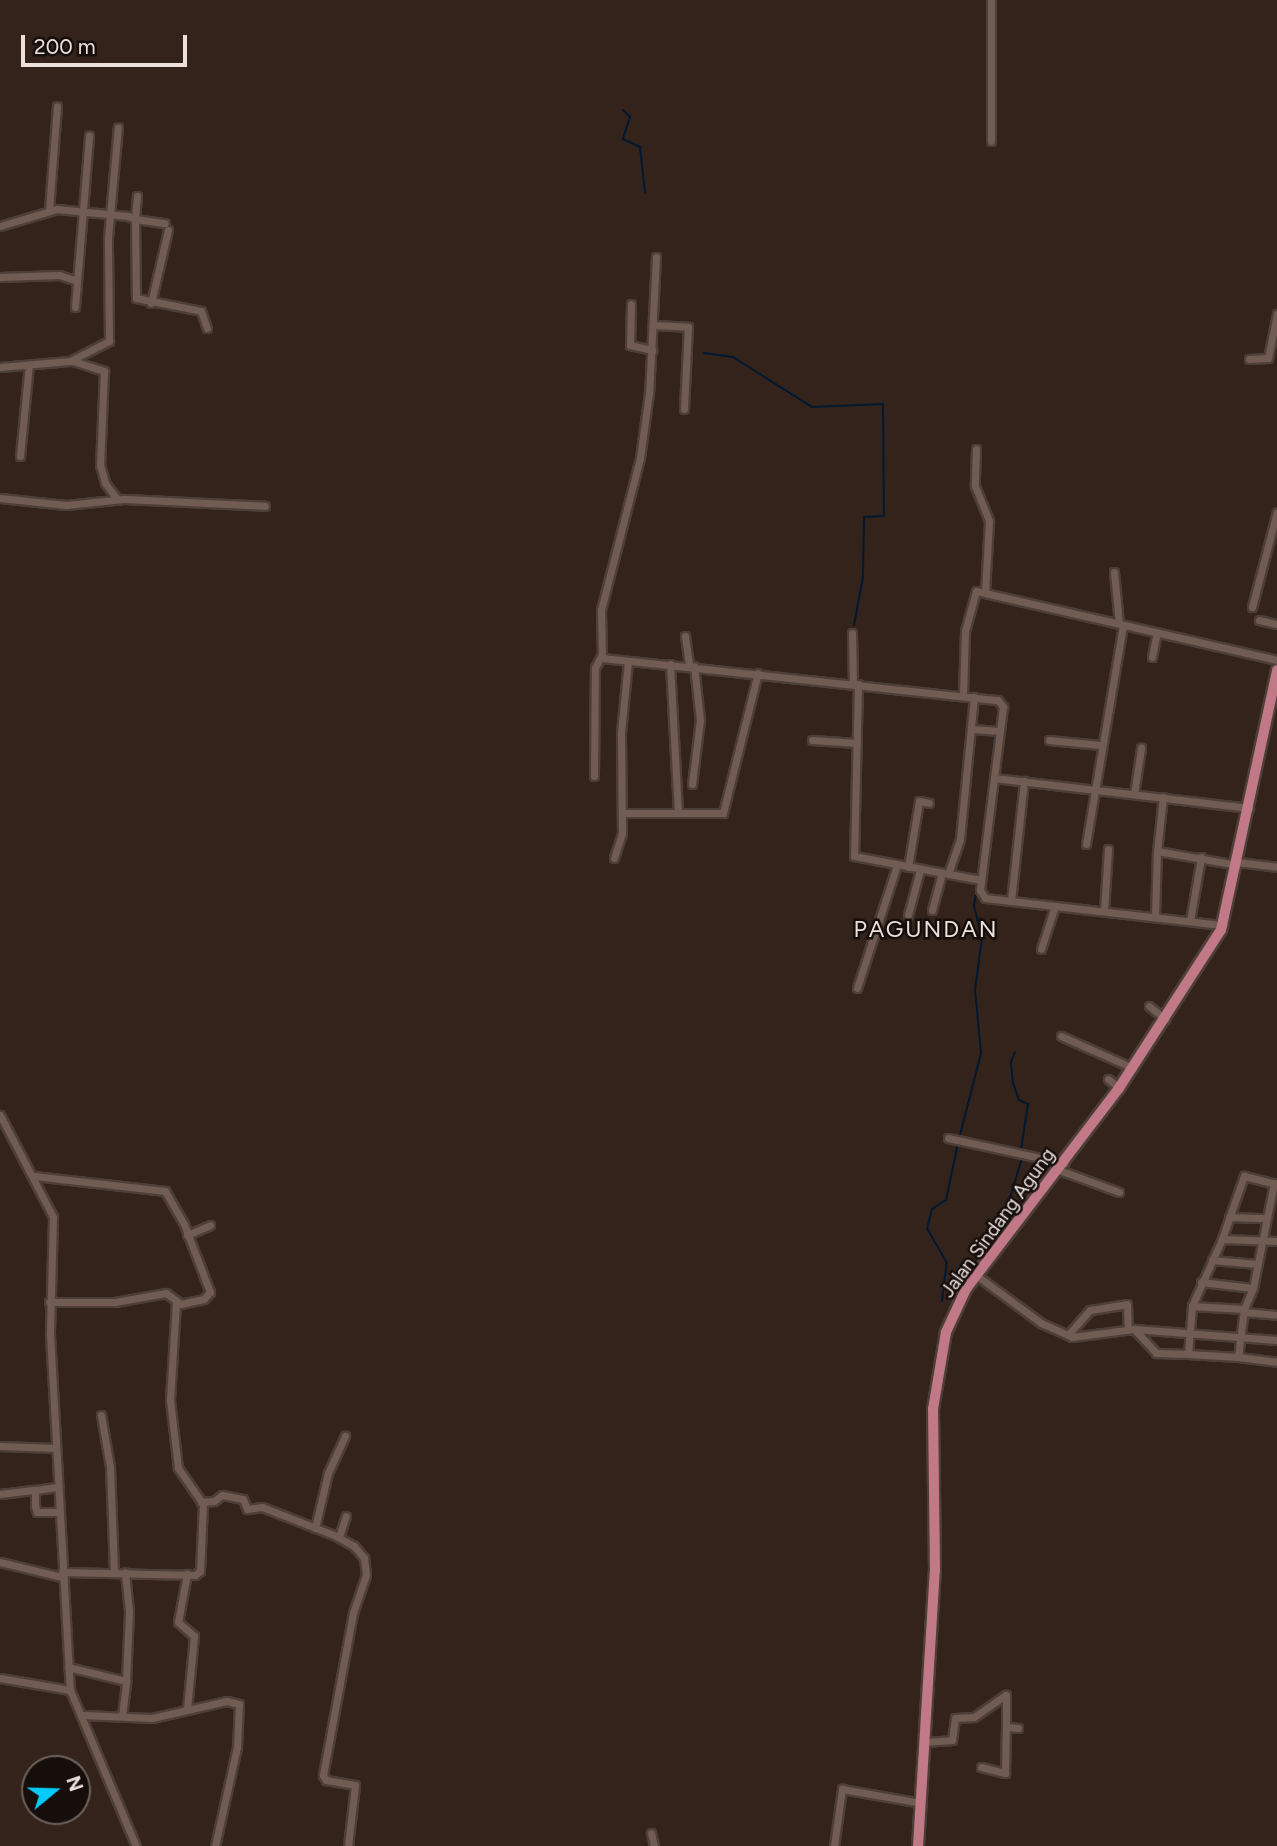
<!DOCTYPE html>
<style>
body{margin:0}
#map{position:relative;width:1277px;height:1846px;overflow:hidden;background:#34231b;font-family:Figtree,sans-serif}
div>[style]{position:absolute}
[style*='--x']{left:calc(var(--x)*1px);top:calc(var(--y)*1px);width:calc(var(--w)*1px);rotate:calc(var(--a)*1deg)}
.stream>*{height:2px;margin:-1px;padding:0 1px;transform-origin:1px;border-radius:1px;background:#001830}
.roads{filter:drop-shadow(2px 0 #4d3f38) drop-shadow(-2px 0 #4d3f38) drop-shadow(0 2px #4d3f38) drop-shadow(0 -2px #4d3f38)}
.minor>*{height:7px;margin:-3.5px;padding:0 3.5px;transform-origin:3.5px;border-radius:3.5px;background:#705c53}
.primary>*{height:10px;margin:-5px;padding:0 5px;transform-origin:5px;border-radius:5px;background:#c27987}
span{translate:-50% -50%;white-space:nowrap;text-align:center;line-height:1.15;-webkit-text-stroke:5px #160e0b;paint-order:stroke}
.street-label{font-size:19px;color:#ece0db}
.quarter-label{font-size:23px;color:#ece0db;letter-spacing:2px}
.north{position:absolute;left:21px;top:1755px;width:70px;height:70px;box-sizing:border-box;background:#160e0b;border:2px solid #6c625e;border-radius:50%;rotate:71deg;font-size:19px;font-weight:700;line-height:28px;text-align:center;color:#ece0db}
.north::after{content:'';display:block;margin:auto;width:24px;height:32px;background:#05cbf9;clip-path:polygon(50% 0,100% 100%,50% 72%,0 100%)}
.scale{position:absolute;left:21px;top:35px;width:166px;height:32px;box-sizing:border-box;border:4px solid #ece0db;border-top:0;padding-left:9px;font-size:21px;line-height:24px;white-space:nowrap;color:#ece0db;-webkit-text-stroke:5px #160e0b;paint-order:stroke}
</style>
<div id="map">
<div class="stream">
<div style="--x:623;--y:110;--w:10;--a:45"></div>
<div style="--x:630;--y:117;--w:23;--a:108"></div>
<div style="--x:623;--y:139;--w:19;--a:25"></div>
<div style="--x:640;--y:147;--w:46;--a:83.8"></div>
<div style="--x:704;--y:353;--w:29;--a:8"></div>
<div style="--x:733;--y:357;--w:93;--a:32.3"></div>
<div style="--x:812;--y:407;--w:71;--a:-2.4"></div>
<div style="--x:883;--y:404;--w:112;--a:89.5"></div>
<div style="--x:884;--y:516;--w:20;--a:177"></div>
<div style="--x:864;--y:517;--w:60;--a:91"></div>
<div style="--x:863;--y:577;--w:49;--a:100.6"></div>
<div style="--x:988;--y:794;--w:60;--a:-83.3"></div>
<div style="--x:1015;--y:1052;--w:11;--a:112"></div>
<div style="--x:1011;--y:1062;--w:21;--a:85"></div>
<div style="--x:1013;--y:1083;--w:18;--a:71"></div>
<div style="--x:1019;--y:1100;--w:10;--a:24"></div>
<div style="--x:1028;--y:1104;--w:47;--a:98.7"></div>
<div style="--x:960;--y:1135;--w:85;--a:-75.6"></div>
<div style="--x:981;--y:1053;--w:63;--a:-95.4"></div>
<div style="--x:975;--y:990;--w:52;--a:-82.3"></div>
<div style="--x:982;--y:938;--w:34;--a:-104"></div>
<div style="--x:974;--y:905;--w:22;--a:-80"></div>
<div style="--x:1003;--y:1221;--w:66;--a:-73.2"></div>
<div style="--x:942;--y:1301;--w:38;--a:-83"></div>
<div style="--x:947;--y:1263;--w:39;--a:-120"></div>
<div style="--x:927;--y:1229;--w:21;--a:-76"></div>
<div style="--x:932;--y:1209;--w:17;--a:-33"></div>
<div style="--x:946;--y:1200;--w:58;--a:-78.1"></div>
</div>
<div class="roads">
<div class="minor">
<div style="--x:991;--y:0;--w:141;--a:90"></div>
<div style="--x:137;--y:196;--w:23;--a:95"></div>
<div style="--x:135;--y:219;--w:30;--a:8"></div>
<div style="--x:49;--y:210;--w:104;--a:-85.6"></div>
<div style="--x:0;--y:226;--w:59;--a:-16.6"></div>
<div style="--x:57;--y:209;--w:71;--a:5.6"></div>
<div style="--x:128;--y:216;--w:8;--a:23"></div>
<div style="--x:135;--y:219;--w:79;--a:89.3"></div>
<div style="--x:136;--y:298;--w:66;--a:11.3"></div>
<div style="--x:201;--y:311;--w:18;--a:71"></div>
<div style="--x:656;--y:257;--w:136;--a:92.9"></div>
<div style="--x:649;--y:393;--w:66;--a:97.9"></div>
<div style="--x:640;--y:458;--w:157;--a:104.4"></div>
<div style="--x:601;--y:610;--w:48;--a:88.8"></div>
<div style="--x:602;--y:658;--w:398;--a:6.1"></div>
<div style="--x:998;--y:700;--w:9;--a:54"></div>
<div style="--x:1003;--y:707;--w:72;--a:97.2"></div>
<div style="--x:994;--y:778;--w:257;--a:6.7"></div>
<div style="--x:0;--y:277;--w:59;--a:-1.9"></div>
<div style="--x:59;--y:275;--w:19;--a:18"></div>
<div style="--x:151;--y:303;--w:75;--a:-76.9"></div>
<div style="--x:631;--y:304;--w:41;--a:91.4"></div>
<div style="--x:630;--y:345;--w:23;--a:13"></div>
<div style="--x:75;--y:307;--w:172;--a:-85.3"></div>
<div style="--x:654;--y:325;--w:34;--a:3"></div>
<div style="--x:688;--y:327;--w:82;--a:92.8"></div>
<div style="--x:1249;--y:359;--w:19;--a:-3"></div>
<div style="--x:1268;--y:358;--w:45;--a:-78.4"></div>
<div style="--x:73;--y:361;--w:33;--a:18"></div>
<div style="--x:104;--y:371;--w:94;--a:92.4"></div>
<div style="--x:100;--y:465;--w:19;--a:74"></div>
<div style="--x:105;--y:483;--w:20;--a:53"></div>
<div style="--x:0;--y:367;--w:70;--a:-4.9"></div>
<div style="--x:70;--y:361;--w:44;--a:-27.1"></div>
<div style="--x:109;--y:341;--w:103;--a:-90.6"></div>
<div style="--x:108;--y:238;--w:111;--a:-84.9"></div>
<div style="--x:976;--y:449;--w:37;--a:92"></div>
<div style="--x:975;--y:486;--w:38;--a:68"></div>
<div style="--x:989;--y:521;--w:71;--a:93.2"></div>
<div style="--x:20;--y:456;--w:91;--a:-84.4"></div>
<div style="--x:0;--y:498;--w:66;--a:6.1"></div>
<div style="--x:66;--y:505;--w:58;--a:-5.9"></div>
<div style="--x:124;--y:499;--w:141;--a:2.8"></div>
<div style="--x:1114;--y:572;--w:52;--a:84.5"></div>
<div style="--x:1252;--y:607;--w:98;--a:-75.3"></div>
<div style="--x:1259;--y:620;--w:18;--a:13"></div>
<div style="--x:852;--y:633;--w:51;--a:88.9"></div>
<div style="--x:685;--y:636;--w:29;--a:82"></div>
<div style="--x:1152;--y:657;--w:25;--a:-79"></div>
<div style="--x:670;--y:664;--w:149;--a:86.9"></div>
<div style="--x:858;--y:684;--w:172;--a:91.3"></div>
<div style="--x:854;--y:856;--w:129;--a:10.7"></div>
<div style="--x:963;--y:695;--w:64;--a:-88.2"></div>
<div style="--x:965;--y:631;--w:41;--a:-74.6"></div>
<div style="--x:976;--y:591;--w:309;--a:12.9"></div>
<div style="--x:972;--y:729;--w:28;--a:4"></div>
<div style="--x:812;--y:740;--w:45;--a:3.8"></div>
<div style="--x:1049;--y:740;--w:51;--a:5.6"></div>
<div style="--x:594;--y:776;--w:108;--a:-89.5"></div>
<div style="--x:595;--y:668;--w:13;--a:-63"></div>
<div style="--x:994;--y:778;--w:113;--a:97.1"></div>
<div style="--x:980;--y:890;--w:9;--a:58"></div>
<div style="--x:985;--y:898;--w:240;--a:6.5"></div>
<div style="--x:692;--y:784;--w:64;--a:-82.9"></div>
<div style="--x:700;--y:720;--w:54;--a:-96.3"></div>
<div style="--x:1134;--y:794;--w:47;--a:-81.3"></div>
<div style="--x:1163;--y:797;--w:54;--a:96.3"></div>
<div style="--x:1157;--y:851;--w:81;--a:9.9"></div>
<div style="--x:622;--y:813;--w:101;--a:0"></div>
<div style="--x:723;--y:813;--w:144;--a:-76"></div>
<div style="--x:1086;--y:844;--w:222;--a:-80.4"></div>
<div style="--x:614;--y:858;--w:26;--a:-72"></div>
<div style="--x:622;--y:833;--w:101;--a:-90.6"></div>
<div style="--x:621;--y:732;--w:70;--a:-84.3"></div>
<div style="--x:1238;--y:862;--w:39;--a:7"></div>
<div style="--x:908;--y:867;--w:67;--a:-80.5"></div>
<div style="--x:919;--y:801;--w:10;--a:11"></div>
<div style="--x:948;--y:874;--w:37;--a:-71"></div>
<div style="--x:960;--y:839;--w:143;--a:-84.4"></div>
<div style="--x:1011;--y:901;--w:121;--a:-83.8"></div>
<div style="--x:932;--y:910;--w:38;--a:-75"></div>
<div style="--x:1104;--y:911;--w:62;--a:-86.3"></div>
<div style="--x:908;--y:915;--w:47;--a:-75.1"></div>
<div style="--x:1155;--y:917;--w:66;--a:-88.3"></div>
<div style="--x:1190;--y:921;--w:65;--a:-80.2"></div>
<div style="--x:1041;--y:949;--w:45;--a:-72"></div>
<div style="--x:857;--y:988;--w:129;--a:-72"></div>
<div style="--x:1149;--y:1006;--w:21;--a:39"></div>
<div style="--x:1061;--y:1036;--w:79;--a:24"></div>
<div style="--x:1108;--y:1079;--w:14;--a:39"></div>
<div style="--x:0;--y:1115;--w:115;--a:62.5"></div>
<div style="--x:53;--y:1217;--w:117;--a:91.5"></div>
<div style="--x:50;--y:1334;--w:357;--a:86.8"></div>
<div style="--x:948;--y:1138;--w:119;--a:12.2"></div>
<div style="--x:1059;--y:1170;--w:64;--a:20.1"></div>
<div style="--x:34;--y:1176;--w:132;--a:6.5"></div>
<div style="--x:165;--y:1191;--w:38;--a:60"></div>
<div style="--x:184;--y:1224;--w:73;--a:69.1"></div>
<div style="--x:210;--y:1292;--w:9;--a:131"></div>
<div style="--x:204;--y:1299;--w:24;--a:168"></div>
<div style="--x:181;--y:1304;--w:19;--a:-144"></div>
<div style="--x:166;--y:1293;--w:52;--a:170"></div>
<div style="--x:115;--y:1302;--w:66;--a:180"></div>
<div style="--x:1274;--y:1183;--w:107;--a:101.3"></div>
<div style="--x:1253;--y:1288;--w:23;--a:113"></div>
<div style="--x:1244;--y:1309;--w:48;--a:97.1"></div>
<div style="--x:1238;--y:1357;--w:39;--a:7"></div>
<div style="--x:1229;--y:1217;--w:37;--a:2"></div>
<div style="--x:187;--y:1235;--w:25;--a:-23"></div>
<div style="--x:1222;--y:1239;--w:67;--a:-70.8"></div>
<div style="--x:1244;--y:1176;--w:33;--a:14"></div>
<div style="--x:1212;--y:1260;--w:45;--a:5.1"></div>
<div style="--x:976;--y:1275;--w:81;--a:36.4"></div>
<div style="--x:1041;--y:1323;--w:34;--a:24"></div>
<div style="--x:1072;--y:1337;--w:63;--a:-7.4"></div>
<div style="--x:1134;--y:1329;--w:143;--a:4.4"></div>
<div style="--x:1201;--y:1282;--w:52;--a:6.6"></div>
<div style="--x:1192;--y:1306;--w:52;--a:3.3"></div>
<div style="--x:1244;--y:1312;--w:33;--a:5"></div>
<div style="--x:1134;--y:1329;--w:33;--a:47"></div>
<div style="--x:1156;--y:1353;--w:32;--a:2"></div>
<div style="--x:1068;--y:1335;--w:33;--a:-49"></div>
<div style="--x:1090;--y:1310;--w:37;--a:-9"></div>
<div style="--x:1127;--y:1304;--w:26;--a:88"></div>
<div style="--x:1238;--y:1357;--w:50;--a:-176.6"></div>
<div style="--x:1188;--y:1354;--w:48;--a:-85.2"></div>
<div style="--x:1192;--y:1306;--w:73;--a:-65.9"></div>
<div style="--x:1222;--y:1239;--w:55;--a:2.1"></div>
<div style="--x:101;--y:1415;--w:53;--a:80.2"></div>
<div style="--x:110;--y:1467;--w:106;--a:87.8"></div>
<div style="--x:0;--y:1446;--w:55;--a:2.1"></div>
<div style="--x:57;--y:1487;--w:22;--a:172"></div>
<div style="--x:35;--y:1490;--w:16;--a:90"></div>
<div style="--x:35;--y:1506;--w:6;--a:72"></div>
<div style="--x:37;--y:1512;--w:21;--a:0"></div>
<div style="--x:0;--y:1494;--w:35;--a:-7"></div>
<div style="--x:201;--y:1502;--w:13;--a:-4"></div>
<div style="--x:214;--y:1501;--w:10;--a:-37"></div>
<div style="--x:222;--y:1495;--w:21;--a:11"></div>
<div style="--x:243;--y:1499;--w:11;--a:68"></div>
<div style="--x:247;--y:1509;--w:15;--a:-8"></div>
<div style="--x:262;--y:1507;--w:77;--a:21.3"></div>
<div style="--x:334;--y:1535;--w:23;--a:29"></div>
<div style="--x:354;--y:1546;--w:16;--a:50"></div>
<div style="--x:364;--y:1558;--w:17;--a:83"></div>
<div style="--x:366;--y:1575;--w:40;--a:108.9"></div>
<div style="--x:353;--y:1613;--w:165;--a:100.5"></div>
<div style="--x:323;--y:1775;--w:6;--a:59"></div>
<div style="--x:326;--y:1780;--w:29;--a:10"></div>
<div style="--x:355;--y:1785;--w:61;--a:96.5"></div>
<div style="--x:315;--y:1528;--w:57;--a:-76.7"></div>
<div style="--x:328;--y:1473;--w:41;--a:-65.3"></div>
<div style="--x:339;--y:1537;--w:22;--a:-72"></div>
<div style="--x:0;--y:1562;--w:64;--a:13.6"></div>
<div style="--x:62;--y:1572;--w:133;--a:1.3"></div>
<div style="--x:195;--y:1575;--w:6;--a:-39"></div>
<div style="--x:200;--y:1571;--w:67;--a:-87.4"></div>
<div style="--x:203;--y:1504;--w:44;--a:-124.8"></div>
<div style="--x:178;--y:1468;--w:68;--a:-96.7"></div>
<div style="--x:170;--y:1400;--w:97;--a:-86.5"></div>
<div style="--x:68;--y:1667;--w:60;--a:13.6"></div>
<div style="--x:126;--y:1681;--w:70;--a:-87.5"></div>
<div style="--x:129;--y:1611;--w:39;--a:-96"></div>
<div style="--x:0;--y:1678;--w:71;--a:9.7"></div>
<div style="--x:70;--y:1690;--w:169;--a:67.1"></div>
<div style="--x:187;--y:1709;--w:73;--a:-84.5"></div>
<div style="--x:194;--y:1636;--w:21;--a:-139"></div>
<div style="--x:178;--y:1622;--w:49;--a:-79.4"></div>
<div style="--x:83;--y:1715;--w:69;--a:2.5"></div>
<div style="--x:152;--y:1718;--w:77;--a:-12.8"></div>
<div style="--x:227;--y:1701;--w:12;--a:14"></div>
<div style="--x:239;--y:1704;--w:43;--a:92.7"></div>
<div style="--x:237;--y:1747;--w:101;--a:102.5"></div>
<div style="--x:122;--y:1716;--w:35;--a:-83"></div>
<div style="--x:925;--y:1742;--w:27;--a:-4"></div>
<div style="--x:952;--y:1740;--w:22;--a:-82"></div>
<div style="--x:955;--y:1718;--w:19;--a:-3"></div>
<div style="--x:974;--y:1717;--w:39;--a:-35"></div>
<div style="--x:1006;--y:1695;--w:32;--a:90"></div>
<div style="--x:1006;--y:1727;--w:12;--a:5"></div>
<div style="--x:981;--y:1767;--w:25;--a:14"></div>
<div style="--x:1005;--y:1773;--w:46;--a:-88.8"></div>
<div style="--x:651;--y:1833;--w:13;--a:77"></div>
<div style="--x:834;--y:1846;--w:58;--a:-82"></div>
<div style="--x:842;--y:1789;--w:80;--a:10"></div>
</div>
<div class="primary">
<div style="--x:918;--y:1846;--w:276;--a:-86.5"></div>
<div style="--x:935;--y:1571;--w:162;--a:-90.7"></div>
<div style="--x:933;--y:1409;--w:78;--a:-80.4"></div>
<div style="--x:946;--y:1332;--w:47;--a:-65.1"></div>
<div style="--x:966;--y:1289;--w:253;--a:-52.7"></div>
<div style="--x:1119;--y:1088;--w:188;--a:-57.2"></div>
<div style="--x:1221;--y:930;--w:266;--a:-77.8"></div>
</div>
</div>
<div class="street-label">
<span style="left:998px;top:1223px;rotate:-54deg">Jalan Sindang Agung</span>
</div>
<div class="quarter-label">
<span style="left:926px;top:929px">PAGUNDAN</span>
</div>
<div class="north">N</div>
<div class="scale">200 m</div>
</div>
